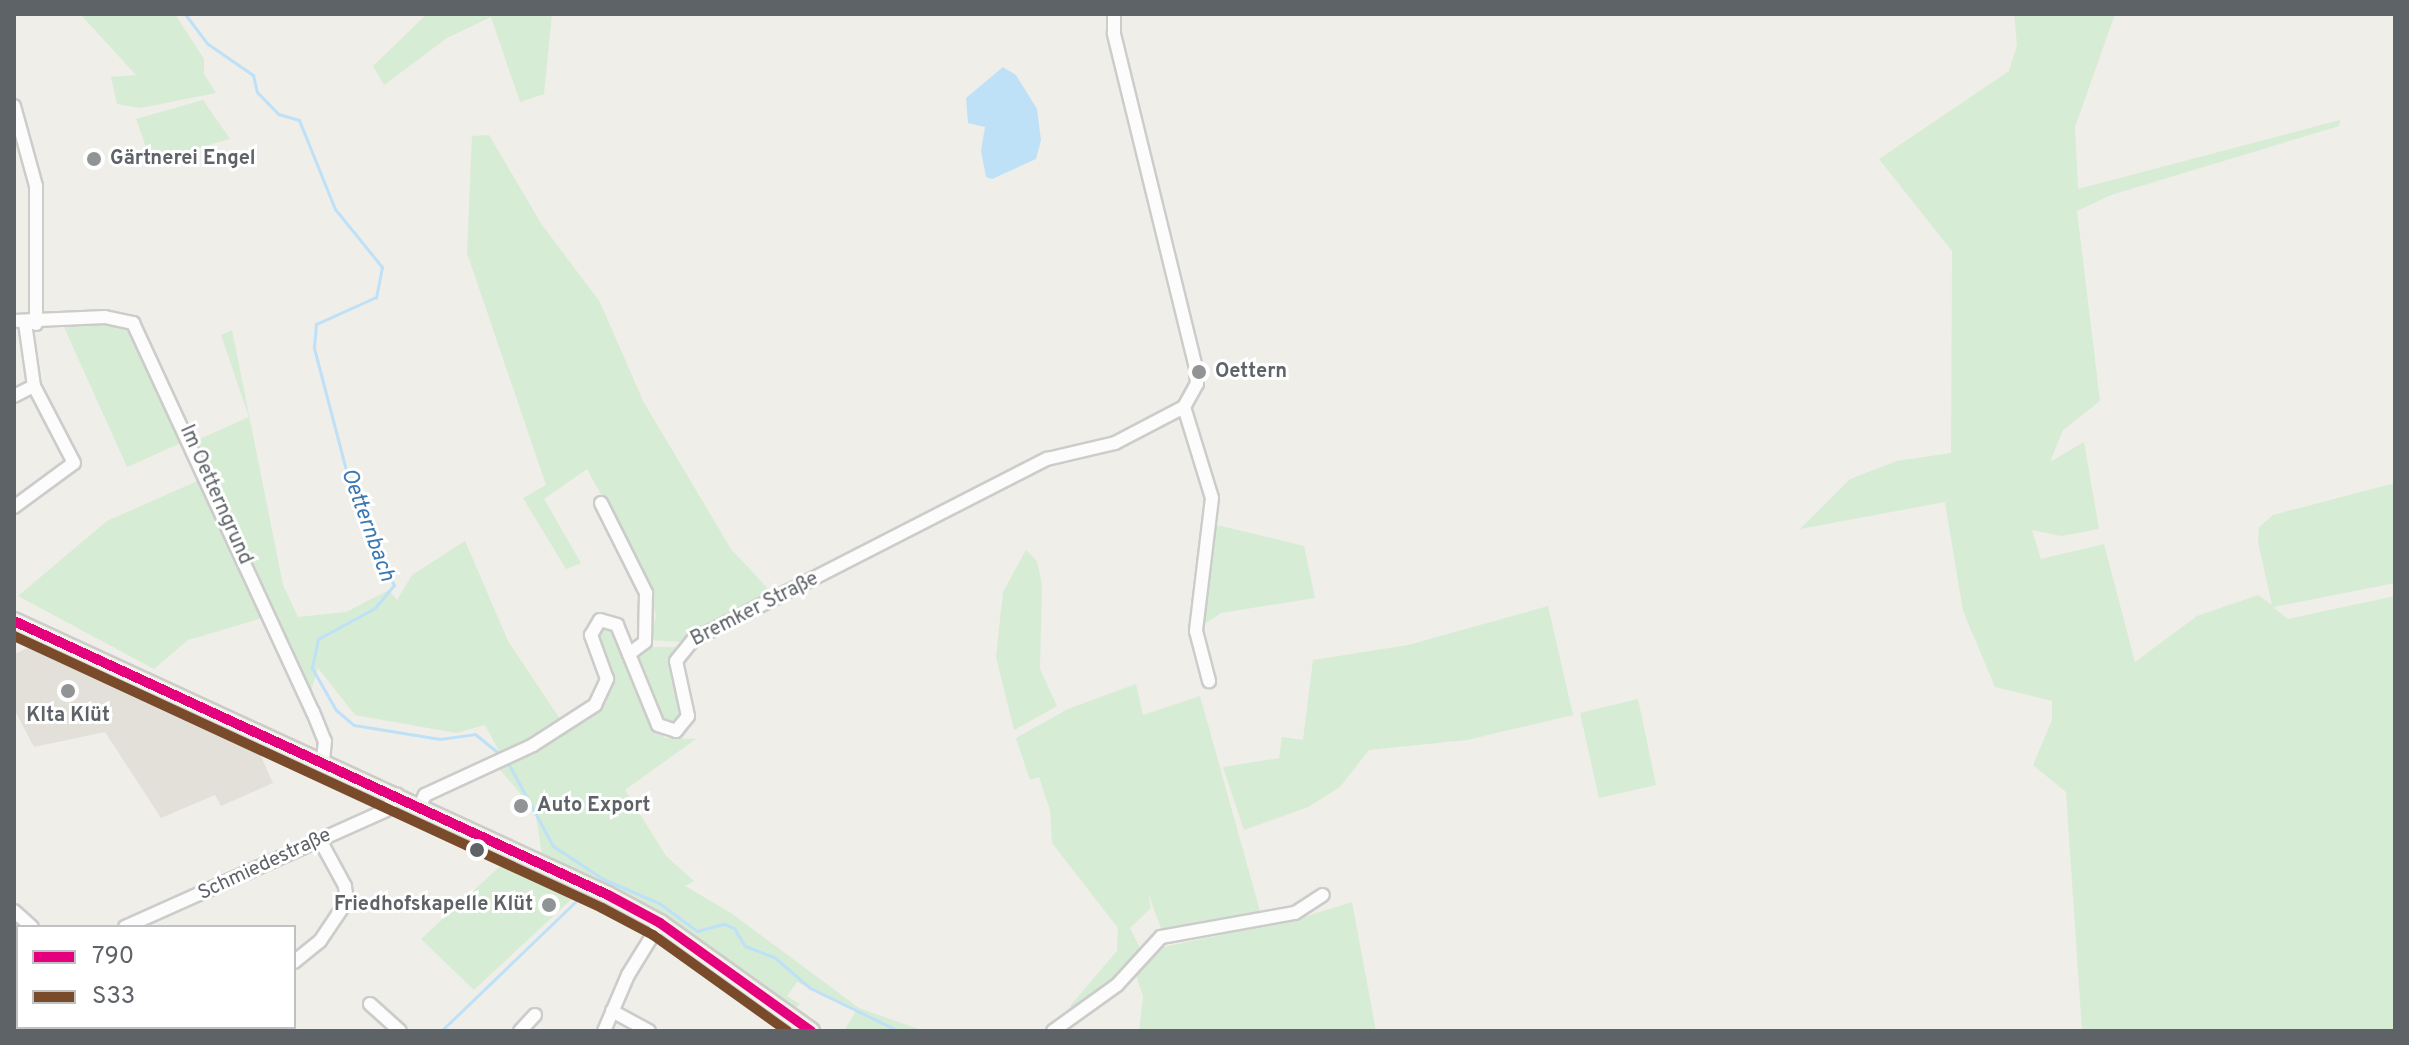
<!DOCTYPE html>
<meta charset="utf-8">
<style>
body{margin:0}
#map{position:relative;width:2409px;height:1045px;overflow:hidden;background:#efeee9;font-family:Overpass,sans-serif}
div>[style]{position:absolute}
[style*='--x']{left:calc(var(--x)*1px);top:calc(var(--y)*1px);width:calc(var(--w)*1px);rotate:calc(var(--a)*1deg)}
.education>*{inset:0;background:#e2e0d9}
.green>*{inset:0;background:#d7ecd4}
.water>*{inset:0;background:#bee1f8}
.stream>*{height:3px;margin:-1.5px;padding:0 1.5px;transform-origin:1.5px;border-radius:1.5px;background:#bee1f8}
.roads{filter:drop-shadow(2px 0 #cccccb) drop-shadow(-2px 0 #cccccb) drop-shadow(0 2px #cccccb) drop-shadow(0 -2px #cccccb)}
.minor>*{height:12px;margin:-6px;padding:0 6px;transform-origin:6px;border-radius:6px;background:#fdfcfc}
.major>*{height:16px;margin:-8px;padding:0 8px;transform-origin:8px;border-radius:8px;background:#f4f1e9}
.bus-1>*{height:10px;margin:-5px;padding:0 5px;transform-origin:5px;border-radius:5px;background:#e5007d}
.bus-2>*{height:10px;margin:-5px;padding:0 5px;transform-origin:5px;border-radius:5px;background:#7a4b2a}
.dots>*{width:22px;height:22px;translate:-50% -50%;box-sizing:border-box;border:4px solid #fff;border-radius:50%}
span{translate:-50% -50%;white-space:nowrap;text-align:center;line-height:1.15;-webkit-text-stroke:6px #fff;paint-order:stroke}
.poi-label{font-size:20px;color:#5e6368;font-weight:700}
.left{translate:0 -50%;text-align:left}
.right{translate:-100% -50%;text-align:right}
.street-label{font-size:20px;color:#5e6368}
.water-label{font-size:22px;color:#3978b2;font-style:italic}
.frame{position:absolute;inset:0;border:16px solid #5e6368;pointer-events:none}
.legend{position:absolute;left:16px;top:925px;width:280px;height:104px;box-sizing:border-box;background:#fff;border:2px solid #bfc1c3;margin:0;padding:10px 14px;list-style:none;font-size:24px;color:#5e6368}
.legend li{display:flex;align-items:center;gap:16px;height:40px}
.legend b{width:40px;border:2px solid #bfc1c3}
</style>
<div id="map">
<div class="education">
<div style="clip-path:polygon(30px 647px,116px 676px,252px 736px,273px 783px,221px 806px,215px 795px,161px 818px,105px 732px,34px 747px,14px 709px,14px 654px)"></div>
</div>
<div class="green">
<div style="clip-path:polygon(80px 14px,175px 14px,204px 59px,204px 74px,216px 93px,140px 108px,117px 104px,111px 77px,136px 75px)"></div>
<div style="clip-path:polygon(427px 14px,552px 14px,544px 94px,520px 102px,491px 17px,447px 38px,384px 85px,373px 66px)"></div>
<div style="clip-path:polygon(2014px 14px,2115px 14px,2075px 127px,2078px 189px,2340px 120px,2339px 126px,2111px 195px,2077px 211px,2100px 401px,2063px 430px,2050px 462px,2084px 442px,2099px 529px,2061px 536px,2032px 530px,2041px 559px,2104px 544px,2135px 662px,2197px 616px,2258px 595px,2272px 605px,2258px 542px,2259px 527px,2273px 515px,2395px 483px,2395px 583px,2273px 607px,2288px 619px,2395px 596px,2395px 1031px,2082px 1031px,2066px 792px,2033px 765px,2052px 720px,2052px 701px,1995px 687px,1963px 611px,1945px 502px,1800px 529px,1850px 479px,1897px 461px,1951px 453px,1952px 251px,1879px 159px,2009px 71px,2017px 45px)"></div>
<div style="clip-path:polygon(203px 100px,230px 139px,151px 161px,136px 119px)"></div>
<div style="clip-path:polygon(489px 135px,542px 225px,600px 302px,643px 401px,731px 549px,771px 592px,681px 642px,650px 640px,656px 616px,648px 580px,587px 469px,544px 499px,581px 563px,566px 569px,523px 498px,546px 485px,467px 253px,472px 136px)"></div>
<div style="clip-path:polygon(105px 321px,133px 330px,183px 433px,178px 436px,181px 443px,127px 467px,64px 327px)"></div>
<div style="clip-path:polygon(232px 330px,283px 585px,298px 617px,346px 612px,389px 590px,397px 600px,412px 575px,465px 541px,508px 641px,564px 725px,500px 753px,485px 725px,456px 733px,355px 715px,318px 668px,310px 694px,193px 442px,249px 417px,221px 335px)"></div>
<div style="clip-path:polygon(202px 479px,266px 617px,188px 640px,154px 669px,18px 596px,107px 521px)"></div>
<div style="clip-path:polygon(1213px 524px,1304px 546px,1315px 598px,1221px 613px,1199px 628px)"></div>
<div style="clip-path:polygon(1026px 550px,1037px 561px,1042px 585px,1040px 669px,1057px 706px,1014px 730px,996px 657px,1003px 592px)"></div>
<div style="clip-path:polygon(1548px 606px,1573px 715px,1467px 740px,1369px 750px,1340px 787px,1308px 807px,1244px 830px,1223px 767px,1279px 758px,1282px 737px,1303px 740px,1313px 660px,1408px 645px)"></div>
<div style="clip-path:polygon(602px 626px,615px 631px,652px 724px,665px 738px,696px 739px,625px 790px,666px 856px,694px 881px,685px 886px,731px 913px,859px 1008px,924px 1031px,844px 1031px,856px 1011px,797px 982px,787px 996px,800px 1004px,794px 1010px,637px 901px,542px 854px,535px 811px,497px 766px,537px 750px,600px 708px,613px 678px,596px 636px)"></div>
<div style="clip-path:polygon(647px 647px,677px 647px,670px 668px,682px 709px,677px 725px,660px 718px,636px 658px)"></div>
<div style="clip-path:polygon(1136px 684px,1143px 715px,1200px 696px,1260px 911px,1256px 916px,1162px 931px,1148px 893px,1151px 908px,1130px 928px,1140px 948px,1121px 980px,1074px 1011px,1070px 1006px,1117px 951px,1118px 928px,1052px 843px,1050px 810px,1039px 777px,1030px 780px,1016px 738px,1068px 709px)"></div>
<div style="clip-path:polygon(1638px 699px,1656px 785px,1599px 798px,1580px 713px)"></div>
<div style="clip-path:polygon(510px 857px,577px 894px,474px 990px,421px 939px)"></div>
<div style="clip-path:polygon(1352px 902px,1376px 1031px,1139px 1031px,1143px 996px,1136px 975px,1159px 948px,1301px 918px)"></div>
</div>
<div class="water">
<div style="clip-path:polygon(1003px 67px,1016px 75px,1037px 109px,1041px 140px,1036px 159px,992px 179px,986px 177px,981px 151px,985px 127px,968px 123px,966px 98px)"></div>
</div>
<div class="stream">
<div style="--x:185;--y:14;--w:38;--a:53"></div>
<div style="--x:208;--y:44;--w:55;--a:34.6"></div>
<div style="--x:253;--y:75;--w:17;--a:77"></div>
<div style="--x:257;--y:92;--w:30;--a:46"></div>
<div style="--x:278;--y:114;--w:22;--a:16"></div>
<div style="--x:299;--y:120;--w:96;--a:68"></div>
<div style="--x:335;--y:209;--w:75;--a:51"></div>
<div style="--x:382;--y:267;--w:31;--a:101"></div>
<div style="--x:376;--y:297;--w:66;--a:155.8"></div>
<div style="--x:316;--y:324;--w:24;--a:95"></div>
<div style="--x:314;--y:348;--w:161;--a:75.3"></div>
<div style="--x:355;--y:504;--w:90;--a:64.3"></div>
<div style="--x:394;--y:585;--w:30;--a:130"></div>
<div style="--x:375;--y:608;--w:65;--a:151.5"></div>
<div style="--x:318;--y:639;--w:30;--a:102"></div>
<div style="--x:312;--y:668;--w:48;--a:60.3"></div>
<div style="--x:336;--y:710;--w:23;--a:40"></div>
<div style="--x:354;--y:725;--w:87;--a:9.2"></div>
<div style="--x:440;--y:739;--w:35;--a:-8"></div>
<div style="--x:475;--y:734;--w:35;--a:39"></div>
<div style="--x:507;--y:761;--w:97;--a:61.6"></div>
<div style="--x:553;--y:846;--w:60;--a:33.4"></div>
<div style="--x:603;--y:879;--w:61;--a:23.2"></div>
<div style="--x:659;--y:903;--w:47;--a:36.4"></div>
<div style="--x:697;--y:931;--w:28;--a:-15"></div>
<div style="--x:724;--y:924;--w:11;--a:22"></div>
<div style="--x:734;--y:928;--w:21;--a:59"></div>
<div style="--x:745;--y:946;--w:31;--a:21"></div>
<div style="--x:774;--y:957;--w:48;--a:40.7"></div>
<div style="--x:810;--y:988;--w:99;--a:25.8"></div>
<div style="--x:441;--y:1031;--w:190;--a:-43.9"></div>
</div>
<div class="roads">
<div class="minor">
<div style="--x:14;--y:106;--w:83;--a:74.6"></div>
<div style="--x:36;--y:186;--w:138;--a:90"></div>
<div style="--x:14;--y:321;--w:91;--a:-2.5"></div>
<div style="--x:105;--y:317;--w:29;--a:12"></div>
<div style="--x:133;--y:323;--w:429;--a:65.2"></div>
<div style="--x:313;--y:712;--w:31;--a:68"></div>
<div style="--x:325;--y:741;--w:20;--a:96"></div>
<div style="--x:14;--y:396;--w:22;--a:-27"></div>
<div style="--x:1184;--y:407;--w:95;--a:72.9"></div>
<div style="--x:1212;--y:498;--w:134;--a:96.9"></div>
<div style="--x:1196;--y:631;--w:52;--a:75.4"></div>
<div style="--x:601;--y:503;--w:101;--a:63.4"></div>
<div style="--x:646;--y:593;--w:49;--a:91.2"></div>
<div style="--x:645;--y:642;--w:20;--a:143"></div>
<div style="--x:14;--y:507;--w:74;--a:-36.3"></div>
<div style="--x:74;--y:463;--w:87;--a:-117.5"></div>
<div style="--x:34;--y:386;--w:64;--a:-98.1"></div>
<div style="--x:420;--y:806;--w:12;--a:-66"></div>
<div style="--x:425;--y:795;--w:119;--a:-24.8"></div>
<div style="--x:533;--y:745;--w:74;--a:-32.8"></div>
<div style="--x:595;--y:705;--w:29;--a:-65"></div>
<div style="--x:607;--y:679;--w:47;--a:-110"></div>
<div style="--x:591;--y:635;--w:17;--a:-59"></div>
<div style="--x:600;--y:620;--w:18;--a:16"></div>
<div style="--x:617;--y:625;--w:108;--a:67.7"></div>
<div style="--x:658;--y:725;--w:19;--a:18"></div>
<div style="--x:676;--y:731;--w:19;--a:-51"></div>
<div style="--x:688;--y:716;--w:56;--a:-102.3"></div>
<div style="--x:676;--y:661;--w:27;--a:-51"></div>
<div style="--x:693;--y:640;--w:398;--a:-27.1"></div>
<div style="--x:1047;--y:459;--w:70;--a:-13.2"></div>
<div style="--x:1115;--y:443;--w:78;--a:-27.6"></div>
<div style="--x:1184;--y:407;--w:26;--a:-61"></div>
<div style="--x:1197;--y:384;--w:16;--a:-94"></div>
<div style="--x:1196;--y:368;--w:345;--a:-103.8"></div>
<div style="--x:1114;--y:33;--w:19;--a:-90"></div>
<div style="--x:14;--y:911;--w:24;--a:42"></div>
<div style="--x:125;--y:927;--w:286;--a:-24.1"></div>
<div style="--x:386;--y:810;--w:19;--a:-54"></div>
<div style="--x:294;--y:962;--w:33;--a:-39"></div>
<div style="--x:320;--y:941;--w:48;--a:-56"></div>
<div style="--x:347;--y:901;--w:15;--a:-98"></div>
<div style="--x:345;--y:886;--w:52;--a:-118.5"></div>
<div style="--x:14;--y:976;--w:4;--a:-14"></div>
<div style="--x:370;--y:1004;--w:40;--a:42"></div>
<div style="--x:612;--y:1011;--w:42;--a:28.4"></div>
<div style="--x:113;--y:1027;--w:4;--a:63"></div>
<div style="--x:520;--y:1031;--w:22;--a:-47"></div>
<div style="--x:604;--y:1031;--w:61;--a:-66.8"></div>
<div style="--x:628;--y:975;--w:61;--a:-58.4"></div>
<div style="--x:1053;--y:1031;--w:79;--a:-35.7"></div>
<div style="--x:1117;--y:985;--w:65;--a:-47.5"></div>
<div style="--x:1161;--y:937;--w:136;--a:-10.2"></div>
<div style="--x:1295;--y:913;--w:33;--a:-33"></div>
</div>
<div class="major">
<div style="--x:14;--y:621;--w:654;--a:24.76"></div>
<div style="--x:608;--y:895;--w:59;--a:28.3"></div>
<div style="--x:660;--y:923;--w:186;--a:35.6"></div>
</div>
</div>
<div class="bus-1">
<div style="--x:14;--y:621;--w:654;--a:24.76"></div>
<div style="--x:608;--y:895;--w:59;--a:28.3"></div>
<div style="--x:660;--y:923;--w:186;--a:35.6"></div>
</div>
<div class="bus-2">
<div style="--x:14;--y:636;--w:648;--a:24.82"></div>
<div style="--x:602;--y:908;--w:58;--a:27.9"></div>
<div style="--x:653;--y:935;--w:165;--a:35.6"></div>
</div>
<div class="dots">
<div style="left:94px;top:159px;background:#919495"></div>
<div style="left:1199px;top:372px;background:#919495"></div>
<div style="left:68px;top:691px;background:#919495"></div>
<div style="left:521px;top:806px;background:#919495"></div>
<div style="left:477px;top:850px;background:#5e6368"></div>
<div style="left:549px;top:905px;background:#919495"></div>
</div>
<div class="poi-label">
<span class="left" style="left:110px;top:159px">Gärtnerei Engel</span>
<span class="left" style="left:1215px;top:372px">Oettern</span>
<span style="left:68px;top:716px">KIta Klüt</span>
<span class="left" style="left:537px;top:806px">Auto Export</span>
<span class="right" style="left:533px;top:905px">Friedhofskapelle Klüt</span>
</div>
<div class="street-label">
<span style="left:215px;top:495px;rotate:66deg">Im Oetterngrund</span>
<span style="left:755px;top:610px;rotate:-27deg">Bremker Straße</span>
<span style="left:265px;top:865px;rotate:-25deg">Schmiedestraße</span>
</div>
<div class="water-label">
<span style="left:367px;top:525px;rotate:70deg">Oetternbach</span>
</div>
<div class="frame"></div>
<ul class="legend">
<li><b style="height:10px;background:#e5007d"></b>790</li>
<li><b style="height:10px;background:#7a4b2a"></b>S33</li>
</ul>
</div>
